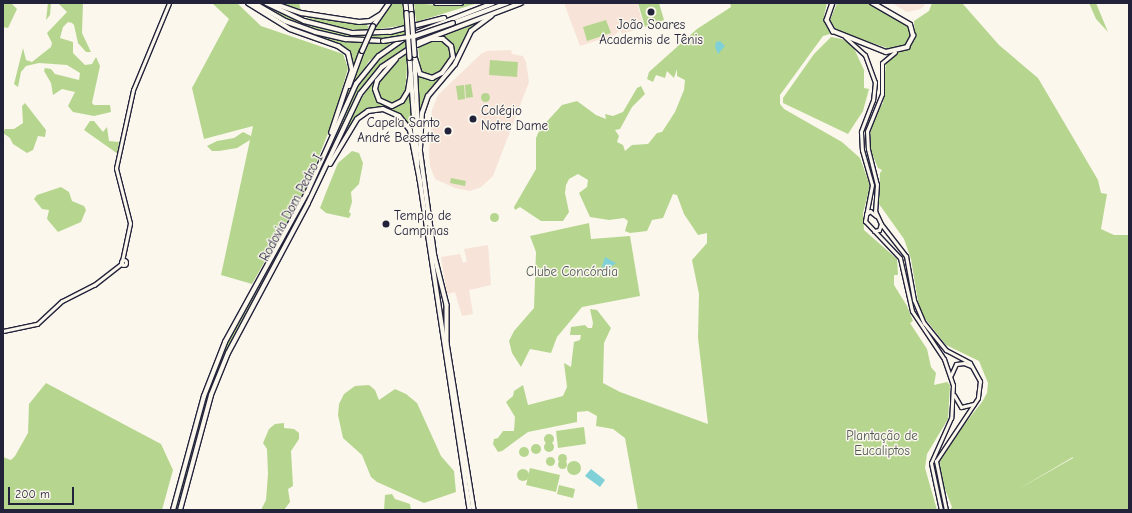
<!DOCTYPE html>
<meta charset="utf-8">
<style>
body{margin:0}
#map{position:relative;width:1132px;height:513px;overflow:hidden;background:#fbf7ec;font-family:"Comic Neue",sans-serif}
div>[style]{position:absolute}
[style*='--x']{left:calc(var(--x)*1px);top:calc(var(--y)*1px);width:calc(var(--w)*1px);rotate:calc(var(--a)*1deg)}
.built>*{inset:0;background:#f7e3d7}
.green>*{inset:0;background:#b6d68f}
.round{border-radius:50%}
.water>*{inset:0;background:#80d0d8}
.roads{filter:drop-shadow(1px 0 #22223b) drop-shadow(-1px 0 #22223b) drop-shadow(0 1px #22223b) drop-shadow(0 -1px #22223b)}
.secondary>*{height:3px;margin:-1.5px;padding:0 1.5px;transform-origin:1.5px;border-radius:1.5px;background:#fbf7ec}
.secondary>.ring{margin:-1.5px;padding:0;box-sizing:content-box;background:none;border:3px solid #fbf7ec;border-radius:50%}
.primary>*{height:3.5px;margin:-1.75px;padding:0 1.75px;transform-origin:1.75px;border-radius:1.75px;background:#fbf7ec}
.highway>*{height:4px;margin:-2px;padding:0 2px;transform-origin:2px;border-radius:2px;background:#fbf7ec}
.bridges{filter:drop-shadow(1px 0 #22223b) drop-shadow(-1px 0 #22223b) drop-shadow(0 1px #22223b) drop-shadow(0 -1px #22223b)}
.primary-bridge>*{height:3.5px;margin:-1.75px;padding:0 1.75px;transform-origin:1.75px;border-radius:1.75px;background:#fbf7ec}
.highway-bridge>*{height:4px;margin:-2px;padding:0 2px;transform-origin:2px;border-radius:2px;background:#fbf7ec}
.dots>*{width:11px;height:11px;translate:-50% -50%;box-sizing:border-box;border:2px solid #fbf7ec;border-radius:50%}
span{translate:-50% -50%;white-space:nowrap;text-align:center;line-height:1.15;-webkit-text-stroke:3px #fbf7ec;paint-order:stroke}
.poi-label{font-size:13px;color:#22223b}
.left{translate:0 -50%;text-align:left}
.right{translate:-100% -50%;text-align:right}
.street-label{font-size:13px;color:#22223b}
.park-label{font-size:13px;color:#4e5854}
.frame{position:absolute;inset:0;border:4px solid #22223b;pointer-events:none}
.scale{position:absolute;left:8px;top:487px;width:66px;height:18px;box-sizing:border-box;border:2px solid #22223b;border-top:0;padding-left:5px;font-size:12px;line-height:14px;white-space:nowrap;color:#22223b;-webkit-text-stroke:3px #fbf7ec;paint-order:stroke}
</style>
<div id="map">
<div class="built">
<div style="clip-path:polygon(564px 3px,637px 3px,644px 27px,622px 34px,620px 30px,615px 35px,580px 46px)"></div>
<div style="clip-path:polygon(892px 3px,926px 3px,921px 9px,907px 12px)"></div>
<div style="clip-path:polygon(511px 50px,512px 54px,523px 56px,526px 62px,529px 82px,493px 176px,481px 187px,470px 191px,455px 188px,435px 179px,430px 166px,429px 152px,432px 110px,438px 95px,481px 54px,487px 51px)"></div>
<div style="clip-path:polygon(488px 245px,491px 285px,469px 290px,473px 314px,462px 316px,455px 292px,447px 294px,441px 257px,460px 254px,463px 263px,467px 261px,464px 249px)"></div>
</div>
<div class="green">
<div style="clip-path:polygon(3px 3px,11px 3px,17px 9px,8px 28px,3px 27px)"></div>
<div style="clip-path:polygon(48px 3px,51px 3px,50px 15px,46px 20px)"></div>
<div style="clip-path:polygon(58px 3px,83px 3px,82px 33px,91px 52px,86px 52px,78px 43px,74px 25px,72px 23px,68px 22px,63px 27px,60px 38px,73px 42px,73px 53px,85px 65px,92px 64px,96px 57px,100px 66px,92px 103px,94px 105px,110px 105px,111px 112px,94px 116px,73px 112px,68px 106px,75px 92px,62px 89px,53px 95px,51px 83px,44px 71px,45px 68px,51px 69px,55px 74px,79px 80px,80px 73px,67px 65px,39px 63px,26px 66px,21px 72px,18px 87px,14px 84px,23px 48px,26px 60px,32px 62px,51px 47px,52px 43px,47px 33px,67px 12px)"></div>
<div style="clip-path:polygon(212px 3px,237px 3px,261px 26px,343px 54px,348px 68px,334px 118px,308px 184px,252px 284px,221px 275px,250px 140px,237px 148px,219px 151px,212px 151px,207px 146px,217px 141px,234px 138px,243px 132px,251px 136px,253px 126px,204px 139px,192px 88px,229px 19px)"></div>
<div style="clip-path:polygon(257px 3px,264px 3px,313px 26px,365px 35px,363px 39px,313px 30px,282px 18px)"></div>
<div style="clip-path:polygon(283px 3px,299px 3px,301px 11px,298px 11px)"></div>
<div style="clip-path:polygon(391px 3px,403px 3px,406px 25px,372px 30px)"></div>
<div style="clip-path:polygon(414px 3px,445px 6px,478px 3px,416px 22px)"></div>
<div style="clip-path:polygon(638px 3px,659px 3px,664px 20px,645px 27px)"></div>
<div style="clip-path:polygon(730px 3px,827px 3px,824px 16px,830px 34px,823px 36px,780px 95px,780px 104px,784px 109px,842px 142px,860px 158px,870px 186px,863px 213px,864px 230px,897px 259px,898px 275px,894px 275px,894px 285px,907px 306px,913px 321px,910px 323px,927px 349px,931px 367px,936px 373px,934px 385px,947px 382px,950px 385px,948px 419px,927px 454px,925px 468px,937px 510px,638px 510px,625px 438px,613px 429px,596px 426px,597px 416px,588px 411px,577px 412px,577px 422px,528px 432px,502px 451px,498px 452px,493px 444px,494px 439px,498px 438px,503px 431px,514px 431px,515px 417px,506px 402px,513px 396px,514px 391px,523px 385px,528px 405px,563px 396px,567px 387px,564px 363px,571px 367px,574px 342px,580px 340px,581px 335px,570px 335px,571px 327px,585px 325px,588px 328px,592px 328px,593px 323px,590px 309px,597px 310px,611px 328px,604px 343px,603px 383px,620px 392px,708px 424px,698px 338px,699px 294px,692px 260px,707px 243px,707px 233px,698px 235px,684px 214px,677px 195px,673px 194px,663px 218px,652px 220px,647px 231px,630px 233px,625px 231px,628px 221px,624px 218px,609px 220px,590px 217px,579px 193px,587px 187px,588px 180px,578px 174px,569px 179px,566px 185px,565px 193px,569px 212px,563px 221px,541px 221px,520px 207px,515px 210px,514px 207px,536px 169px,536px 138px,540px 129px,562px 105px,577px 101px,596px 115px,606px 119px,605px 114px,613px 116px,623px 112px,637px 88px,641px 86px,645px 94px,632px 107px,620px 129px,615px 130px,619px 136px,617px 142px,623px 145px,625px 151px,632px 145px,648px 144px,657px 133px,662px 132px,675px 112px,684px 90px,685px 80px,677px 76px,677px 69px,674px 78px,667px 71px,665px 78px,656px 75px,653px 82px,647px 79px,649px 72px,697px 29px,731px 7px)"></div>
<div style="clip-path:polygon(837px 3px,870px 3px,909px 26px,911px 37px,907px 45px,893px 50px,837px 31px,830px 20px)"></div>
<div style="clip-path:polygon(evenodd,932px 3px,962px 3px,999px 45px,1038px 78px,1098px 180px,1101px 193px,1107px 194px,1101px 229px,1114px 235px,1129px 235px,1129px 510px,950px 510px,952px 507px,941px 479px,940px 461px,963px 426px,982px 402px,987px 393px,988px 383px,979px 361px,946px 345px,923px 316px,919px 307px,911px 259px,904px 239px,879px 204px,880px 173px,882px 170px,878px 168px,871px 151px,870px 135px,875px 114px,883px 103px,886px 60px,910px 46px,915px 40px,914px 21px,929px 11px,932px 3px,1073px 457px,1073px 458px,1015px 491px,1073px 457px)"></div>
<div style="clip-path:polygon(1089px 3px,1096px 3px,1108px 32px,1096px 19px)"></div>
<div style="clip-path:polygon(283px 9px,364px 23px,369px 27px,366px 31px,333px 27px)"></div>
<div style="clip-path:polygon(481px 20px,467px 36px,452px 66px,431px 89px,420px 115px,417px 73px,428px 80px,438px 78px,448px 69px,455px 57px,451px 43px,438px 36px)"></div>
<div style="clip-path:polygon(606px 20px,611px 33px,587px 41px,583px 27px)"></div>
<div style="clip-path:polygon(279px 21px,309px 33px,362px 43px,355px 69px,350px 53px,344px 47px,301px 33px)"></div>
<div style="clip-path:polygon(407px 30px,407px 36px,368px 39px,370px 35px)"></div>
<div style="clip-path:polygon(831px 37px,842px 39px,853px 46px,864px 70px,864px 88px,869px 89px,863px 111px,848px 134px,783px 103px,783px 98px,814px 54px)"></div>
<div style="clip-path:polygon(407px 40px,407px 46px,377px 69px,353px 102px,301px 214px,235px 334px,210px 392px,178px 510px,175px 510px,206px 397px,228px 341px,313px 185px,357px 88px,378px 61px)"></div>
<div style="clip-path:polygon(434px 41px,445px 42px,451px 55px,441px 70px,430px 76px,421px 72px,418px 47px)"></div>
<div style="clip-path:polygon(367px 42px,392px 42px,369px 61px,340px 109px,357px 73px)"></div>
<div style="clip-path:polygon(408px 53px,405px 93px,396px 102px,387px 102px,379px 96px,379px 83px,392px 66px)"></div>
<div style="clip-path:polygon(490px 60px,518px 62px,517px 77px,489px 75px)"></div>
<div style="clip-path:polygon(378px 75px,374px 92px,382px 105px,398px 106px,410px 95px,413px 133px,403px 119px,389px 109px,364px 112px,336px 150px,356px 106px)"></div>
<div style="clip-path:polygon(471px 84px,473px 97px,466px 98px,465px 85px)"></div>
<div style="clip-path:polygon(464px 85px,465px 99px,458px 100px,456px 86px)"></div>
<div class="round" style="left:480.5px;top:92.5px;width:9px;height:9px"></div>
<div style="clip-path:polygon(25px 103px,46px 130px,45px 137px,38px 136px,33px 150px,27px 153px,13px 144px,10px 138px,3px 133px,5px 129px,14px 129px,23px 123px,22px 106px)"></div>
<div style="clip-path:polygon(90px 121px,94px 121px,103px 132px,107px 127px,109px 141px,119px 142px,118px 154px,84px 130px)"></div>
<div style="clip-path:polygon(352px 151px,359px 153px,363px 163px,359px 184px,351px 192px,352px 202px,349px 212px,351px 214px,349px 218px,326px 213px,320px 208px,327px 190px,338px 163px)"></div>
<div style="clip-path:polygon(451px 178px,466px 181px,465px 186px,450px 183px)"></div>
<div style="clip-path:polygon(61px 187px,69px 192px,72px 201px,84px 206px,86px 210px,81px 222px,58px 232px,47px 219px,49px 210px,42px 209px,34px 199px,37px 195px)"></div>
<div class="round" style="left:489.5px;top:212.5px;width:9px;height:9px"></div>
<div style="clip-path:polygon(589px 223px,591px 239px,630px 236px,640px 296px,582px 307px,557px 337px,551px 353px,530px 349px,521px 367px,512px 353px,509px 341px,514px 331px,534px 308px,536px 252px,530px 236px)"></div>
<div style="clip-path:polygon(46px 383px,161px 444px,173px 470px,162px 510px,3px 510px,3px 457px,11px 460px,15px 456px,28px 433px,29px 404px)"></div>
<div style="clip-path:polygon(369px 385px,375px 390px,379px 400px,395px 389px,406px 394px,417px 403px,441px 456px,454px 471px,456px 492px,424px 503px,377px 482px,371px 477px,362px 455px,343px 438px,338px 415px,339px 404px,344px 394px,355px 386px)"></div>
<div style="clip-path:polygon(284px 423px,284px 428px,294px 429px,299px 433px,299px 439px,291px 451px,293px 486px,288px 489px,290px 502px,284px 510px,261px 510px,266px 500px,268px 474px,267px 449px,263px 443px,269px 429px,275px 424px)"></div>
<div style="clip-path:polygon(584px 427px,586px 444px,558px 448px,556px 431px)"></div>
<div class="round" style="left:544px;top:434px;width:10px;height:10px"></div>
<div class="round" style="left:544px;top:442px;width:10px;height:10px"></div>
<div class="round" style="left:531px;top:444px;width:10px;height:10px"></div>
<div class="round" style="left:519px;top:447px;width:10px;height:10px"></div>
<div class="round" style="left:557.5px;top:453.5px;width:9px;height:9px"></div>
<div class="round" style="left:545.5px;top:456.5px;width:9px;height:9px"></div>
<div class="round" style="left:557.5px;top:459.5px;width:9px;height:9px"></div>
<div class="round" style="left:567px;top:461px;width:14px;height:14px"></div>
<div style="clip-path:polygon(530px 468px,560px 475px,556px 492px,526px 485px)"></div>
<div class="round" style="left:517px;top:469px;width:12px;height:12px"></div>
<div style="clip-path:polygon(559px 485px,575px 489px,573px 498px,557px 494px)"></div>
<div style="clip-path:polygon(392px 494px,395px 499px,410px 504px,411px 510px,384px 510px,385px 495px)"></div>
</div>
<div class="water">
<div style="clip-path:polygon(720px 41px,725px 46px,718px 54px,715px 47px,716px 42px)"></div>
<div style="clip-path:polygon(605px 257px,616px 263px,611px 267px,609px 275px,600px 273px,602px 267px,606px 268px,602px 266px)"></div>
<div style="clip-path:polygon(591px 469px,605px 480px,600px 487px,585px 476px)"></div>
</div>
<div class="roads">
<div class="secondary">
<div style="--x:845;--y:37;--w:27;--a:42"></div>
<div style="--x:865;--y:55;--w:29;--a:70"></div>
<div style="--x:875;--y:82;--w:18;--a:96"></div>
<div style="--x:873;--y:100;--w:34;--a:111"></div>
<div style="--x:861;--y:132;--w:18;--a:87"></div>
<div style="--x:862;--y:150;--w:36;--a:74"></div>
<div style="--x:872;--y:185;--w:37;--a:101"></div>
<div style="--x:865;--y:221;--w:51;--a:46.6"></div>
<div style="--x:900;--y:258;--w:54;--a:77.2"></div>
<div style="--x:912;--y:311;--w:58;--a:56.3"></div>
<div style="--x:944;--y:359;--w:28;--a:71"></div>
<div style="--x:953;--y:385;--w:33;--a:93"></div>
<div style="--x:951;--y:418;--w:49;--a:114"></div>
<div style="--x:931;--y:463;--w:48;--a:78"></div>
<div style="--x:895;--y:52;--w:17;--a:140"></div>
<div style="--x:882;--y:63;--w:31;--a:90"></div>
<div style="--x:882;--y:94;--w:40;--a:112"></div>
<div style="--x:867;--y:131;--w:18;--a:87"></div>
<div style="--x:868;--y:149;--w:36;--a:76"></div>
<div style="--x:877;--y:184;--w:27;--a:94"></div>
<div style="--x:875;--y:211;--w:14;--a:65"></div>
<div style="--x:881;--y:224;--w:41;--a:52"></div>
<div style="--x:906;--y:256;--w:45;--a:79.7"></div>
<div style="--x:914;--y:300;--w:25;--a:67"></div>
<div style="--x:924;--y:323;--w:35;--a:51"></div>
<div style="--x:946;--y:350;--w:27;--a:28"></div>
<div style="--x:970;--y:363;--w:21;--a:61"></div>
<div style="--x:980;--y:381;--w:17;--a:97"></div>
<div style="--x:978;--y:398;--w:76;--a:123.7"></div>
<div style="--x:936;--y:461;--w:50;--a:78.5"></div>
<div style="--x:866;--y:214;--w:5;--a:-37"></div>
<div style="--x:870;--y:211;--w:8;--a:40"></div>
<div style="--x:874;--y:231;--w:5;--a:-11"></div>
<div style="--x:879;--y:230;--w:6;--a:-72"></div>
<div class="ring" style="left:121.5px;top:260.5px;width:2px;height:2px"></div>
<div style="--x:122;--y:261;--w:39;--a:-78"></div>
<div style="--x:130;--y:223;--w:57;--a:-104.3"></div>
<div style="--x:116;--y:168;--w:80;--a:-77.7"></div>
<div style="--x:133;--y:90;--w:94;--a:-67.5"></div>
<div style="--x:3;--y:331;--w:35;--a:-12"></div>
<div style="--x:37;--y:324;--w:34;--a:-43"></div>
<div style="--x:62;--y:301;--w:36;--a:-27"></div>
<div style="--x:94;--y:285;--w:36;--a:-38"></div>
<div style="--x:951;--y:375;--w:12;--a:-66"></div>
<div style="--x:956;--y:364;--w:8;--a:-7"></div>
<div style="--x:964;--y:363;--w:8;--a:23"></div>
<div style="--x:954;--y:395;--w:14;--a:60"></div>
<div style="--x:961;--y:407;--w:13;--a:-13"></div>
</div>
<div class="primary">
<div style="--x:406;--y:3;--w:10;--a:84"></div>
<div style="--x:411;--y:3;--w:11;--a:85"></div>
<div style="--x:833;--y:3;--w:18;--a:109"></div>
<div style="--x:827;--y:20;--w:13;--a:61"></div>
<div style="--x:833;--y:31;--w:57;--a:21.6"></div>
<div style="--x:886;--y:52;--w:22;--a:-13"></div>
<div style="--x:907;--y:47;--w:13;--a:-61"></div>
<div style="--x:913;--y:36;--w:11;--a:-105"></div>
<div style="--x:910;--y:25;--w:44;--a:-149.9"></div>
<div style="--x:410;--y:58;--w:107;--a:85.7"></div>
<div style="--x:415;--y:62;--w:76;--a:87"></div>
<div style="--x:420;--y:148;--w:110;--a:82.2"></div>
<div style="--x:435;--y:257;--w:49;--a:76"></div>
<div style="--x:447;--y:305;--w:38;--a:90"></div>
<div style="--x:447;--y:343;--w:169;--a:80.8"></div>
<div style="--x:420;--y:179;--w:335;--a:81.4"></div>
</div>
<div class="highway">
<div style="--x:248;--y:3;--w:49;--a:31.8"></div>
<div style="--x:290;--y:29;--w:51;--a:19.5"></div>
<div style="--x:338;--y:46;--w:12;--a:35"></div>
<div style="--x:348;--y:53;--w:17;--a:77"></div>
<div style="--x:352;--y:70;--w:66;--a:108.4"></div>
<div style="--x:254;--y:3;--w:36;--a:30"></div>
<div style="--x:285;--y:21;--w:32;--a:20"></div>
<div style="--x:315;--y:32;--w:32;--a:13"></div>
<div style="--x:346;--y:39;--w:37;--a:3"></div>
<div style="--x:266;--y:3;--w:42;--a:25.3"></div>
<div style="--x:304;--y:21;--w:49;--a:14"></div>
<div style="--x:352;--y:33;--w:38;--a:-2"></div>
<div style="--x:390;--y:32;--w:56;--a:-14.5"></div>
<div style="--x:272;--y:3;--w:31;--a:19"></div>
<div style="--x:301;--y:13;--w:59;--a:8.8"></div>
<div style="--x:359;--y:22;--w:11;--a:-5"></div>
<div style="--x:370;--y:21;--w:13;--a:-32"></div>
<div style="--x:436;--y:3;--w:25;--a:0"></div>
<div style="--x:453;--y:23;--w:58;--a:-20.3"></div>
<div style="--x:373;--y:26;--w:28;--a:-55"></div>
<div style="--x:411;--y:35;--w:88;--a:-21.3"></div>
<div style="--x:415;--y:58;--w:17;--a:73"></div>
<div style="--x:420;--y:74;--w:13;--a:18"></div>
<div style="--x:432;--y:78;--w:11;--a:-27"></div>
<div style="--x:442;--y:73;--w:19;--a:-55"></div>
<div style="--x:453;--y:57;--w:11;--a:-100"></div>
<div style="--x:451;--y:46;--w:11;--a:-139"></div>
<div style="--x:443;--y:39;--w:12;--a:180"></div>
<div style="--x:431;--y:39;--w:15;--a:157"></div>
<div style="--x:396;--y:59;--w:29;--a:131"></div>
<div style="--x:377;--y:81;--w:8;--a:104"></div>
<div style="--x:375;--y:89;--w:12;--a:70"></div>
<div style="--x:379;--y:100;--w:14;--a:25"></div>
<div style="--x:392;--y:106;--w:11;--a:-27"></div>
<div style="--x:402;--y:101;--w:12;--a:-59"></div>
<div style="--x:408;--y:91;--w:18;--a:-81"></div>
<div style="--x:349;--y:86;--w:37;--a:-70"></div>
<div style="--x:420;--y:149;--w:36;--a:-87"></div>
<div style="--x:422;--y:113;--w:18;--a:-71"></div>
<div style="--x:428;--y:96;--w:42;--a:-49.8"></div>
<div style="--x:455;--y:64;--w:37;--a:-64"></div>
<div style="--x:471;--y:31;--w:26;--a:-37"></div>
<div style="--x:330;--y:164;--w:52;--a:-59"></div>
<div style="--x:357;--y:119;--w:14;--a:-36"></div>
<div style="--x:368;--y:111;--w:15;--a:-8"></div>
<div style="--x:383;--y:109;--w:17;--a:24"></div>
<div style="--x:399;--y:116;--w:18;--a:52"></div>
<div style="--x:410;--y:130;--w:52;--a:78.9"></div>
<div style="--x:173;--y:510;--w:118;--a:-74.8"></div>
<div style="--x:204;--y:396;--w:58;--a:-68.7"></div>
<div style="--x:225;--y:342;--w:170;--a:-61.2"></div>
<div style="--x:307;--y:193;--w:120;--a:-65.8"></div>
<div style="--x:356;--y:84;--w:36;--a:-51"></div>
<div style="--x:379;--y:56;--w:32;--a:-35"></div>
<div style="--x:180;--y:510;--w:119;--a:-74.9"></div>
<div style="--x:211;--y:395;--w:45;--a:-68"></div>
<div style="--x:228;--y:353;--w:170;--a:-61.9"></div>
<div style="--x:308;--y:203;--w:121;--a:-64.5"></div>
<div style="--x:360;--y:94;--w:35;--a:-51"></div>
<div style="--x:382;--y:67;--w:45;--a:-34"></div>
<div style="--x:419;--y:42;--w:109;--a:-20.9"></div>
</div>
</div>
<div class="bridges">
<div class="primary-bridge">
<div style="--x:407;--y:13;--w:45;--a:86.2"></div>
<div style="--x:412;--y:14;--w:41;--a:85.8"></div>
</div>
<div class="highway-bridge">
<div style="--x:383;--y:41;--w:32;--a:-9"></div>
<div style="--x:415;--y:36;--w:40;--a:-18.9"></div>
<div style="--x:362;--y:51;--w:27;--a:-66"></div>
</div>
</div>
<div class="dots">
<div style="left:651px;top:12px;background:#22223b"></div>
<div style="left:473px;top:119px;background:#22223b"></div>
<div style="left:448px;top:131px;background:#22223b"></div>
<div style="left:386px;top:224px;background:#22223b"></div>
</div>
<div class="poi-label">
<span style="left:651px;top:33px">João Soares<br>Academis de Tênis</span>
<span class="left" style="left:481px;top:119px">Colégio<br>Notre Dame</span>
<span class="right" style="left:440px;top:131px">Capela Santo<br>André Bessette</span>
<span class="left" style="left:394px;top:224px">Templo de<br>Campinas</span>
</div>
<div class="street-label">
<span style="left:292px;top:208px;rotate:-62deg">Rodovia Dom Pedro I</span>
</div>
<div class="park-label">
<span style="left:572px;top:272px">Clube Concórdia</span>
<span style="left:882px;top:444px">Plantação de<br>Eucaliptos</span>
</div>
<div class="frame"></div>
<div class="scale">200 m</div>
</div>
